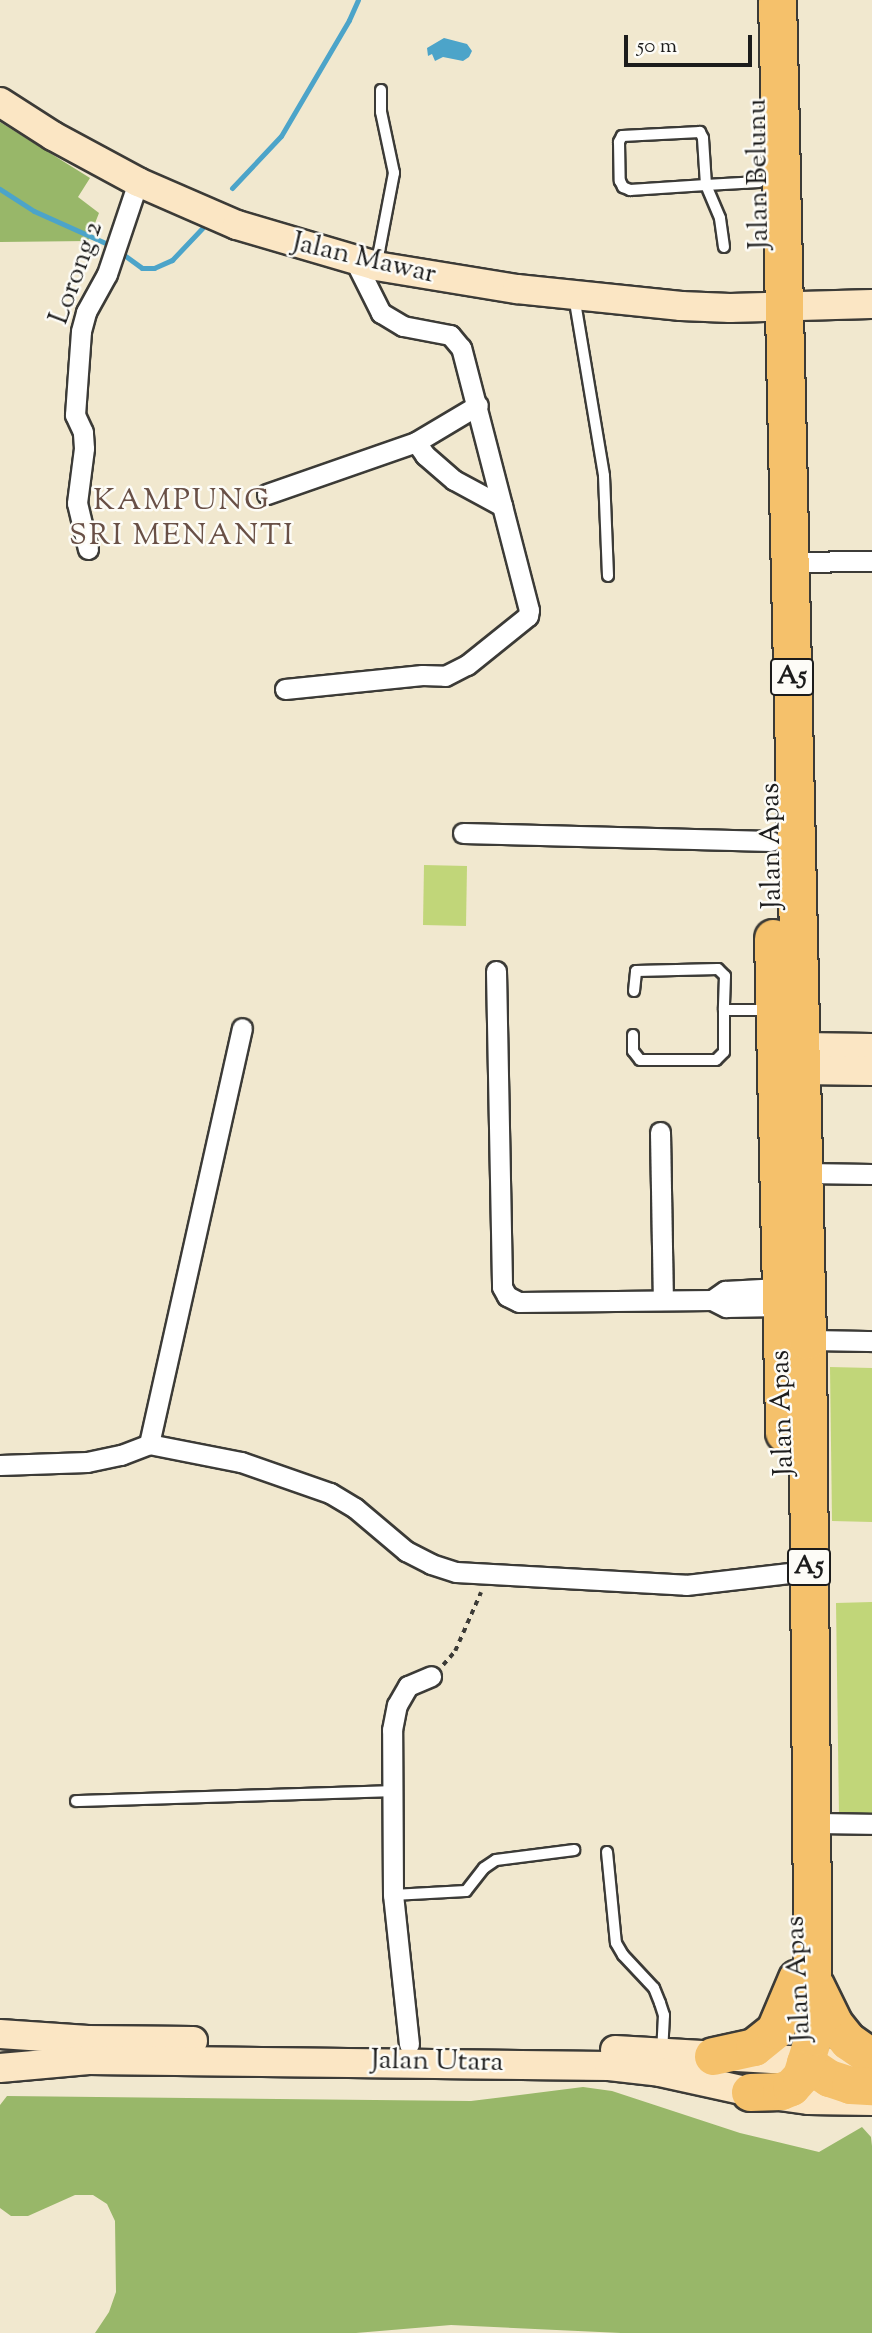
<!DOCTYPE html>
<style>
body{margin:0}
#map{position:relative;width:872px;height:2333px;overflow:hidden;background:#f1e8cf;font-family:"Sorts Mill Goudy",serif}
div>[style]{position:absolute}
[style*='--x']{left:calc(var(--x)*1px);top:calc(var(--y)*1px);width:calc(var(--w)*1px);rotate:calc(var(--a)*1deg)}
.green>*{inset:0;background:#c1d679}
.forest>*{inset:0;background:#98b769}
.water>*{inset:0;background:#4ca4c9}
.stream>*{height:5px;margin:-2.5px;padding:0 2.5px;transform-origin:2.5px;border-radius:2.5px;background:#4ca4c9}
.path>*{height:3.5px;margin-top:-1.75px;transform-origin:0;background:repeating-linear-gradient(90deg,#3c3b37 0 5px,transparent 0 10px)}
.roads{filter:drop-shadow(2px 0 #3c3b37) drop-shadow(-2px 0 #3c3b37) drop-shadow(0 2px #3c3b37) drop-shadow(0 -2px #3c3b37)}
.lane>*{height:10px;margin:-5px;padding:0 5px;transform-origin:5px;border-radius:5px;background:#fff}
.street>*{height:19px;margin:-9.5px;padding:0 9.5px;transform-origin:9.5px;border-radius:9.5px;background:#fff}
.secondary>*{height:28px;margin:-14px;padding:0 14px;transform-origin:14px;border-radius:14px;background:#fbe6c4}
.highway>*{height:37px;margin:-18.5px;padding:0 18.5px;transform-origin:18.5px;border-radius:18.5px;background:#f5c16b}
span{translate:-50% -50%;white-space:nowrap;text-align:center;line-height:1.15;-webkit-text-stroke:5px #fdfcf7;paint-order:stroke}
.shield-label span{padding:2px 5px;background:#fdfcf7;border:2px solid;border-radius:5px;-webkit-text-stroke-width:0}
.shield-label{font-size:26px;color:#1c1c1c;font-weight:700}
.street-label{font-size:28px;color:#1c1c1c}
.neighbourhood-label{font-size:30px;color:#695046;letter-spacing:2px}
.scale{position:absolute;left:624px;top:35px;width:128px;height:32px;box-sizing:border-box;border:4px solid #1c1c1c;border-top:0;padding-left:9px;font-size:21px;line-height:24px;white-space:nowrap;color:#1c1c1c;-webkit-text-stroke:5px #fdfcf7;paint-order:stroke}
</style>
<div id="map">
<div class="green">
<div style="clip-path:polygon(424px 865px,467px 866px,466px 926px,423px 925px)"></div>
<div style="clip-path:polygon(830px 1367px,872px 1368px,872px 1522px,832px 1521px)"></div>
<div style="clip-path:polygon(872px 1602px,872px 1815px,839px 1815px,836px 1603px)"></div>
</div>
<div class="forest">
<div style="clip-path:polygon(0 122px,90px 178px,78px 197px,99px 213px,88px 241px,0 242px)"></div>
<div style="clip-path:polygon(583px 2087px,612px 2091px,740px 2133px,819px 2152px,862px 2127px,871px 2137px,872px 2146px,872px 2333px,621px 2333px,451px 2325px,356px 2333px,95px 2333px,109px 2312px,116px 2292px,115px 2221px,107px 2204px,93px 2195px,75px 2195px,28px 2216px,11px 2216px,0 2208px,0 2105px,7px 2096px,471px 2101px)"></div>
</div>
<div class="water">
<div style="clip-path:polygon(444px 38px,467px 44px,472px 51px,469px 57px,463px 61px,443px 57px,435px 61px,432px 54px,428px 56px,427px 48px)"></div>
</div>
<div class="stream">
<div style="--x:232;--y:188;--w:71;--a:-46.7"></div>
<div style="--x:281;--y:136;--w:134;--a:-59.6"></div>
<div style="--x:349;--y:20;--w:22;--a:-66"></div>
<div style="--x:0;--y:189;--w:40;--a:32.9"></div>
<div style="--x:34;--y:211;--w:85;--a:24.2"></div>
<div style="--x:120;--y:252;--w:27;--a:36"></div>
<div style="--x:142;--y:268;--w:12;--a:0"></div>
<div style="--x:154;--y:268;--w:20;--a:-24"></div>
<div style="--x:172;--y:260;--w:52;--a:-46.5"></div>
</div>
<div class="path">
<div style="--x:443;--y:1665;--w:18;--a:-49"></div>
<div style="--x:455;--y:1651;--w:64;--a:-66.2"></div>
</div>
<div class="roads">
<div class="lane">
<div style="--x:724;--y:247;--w:29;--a:-98"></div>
<div style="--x:720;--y:218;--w:36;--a:-113"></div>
<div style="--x:706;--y:185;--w:47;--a:-93.7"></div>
<div style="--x:703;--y:138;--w:7;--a:-117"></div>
<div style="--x:700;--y:132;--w:78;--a:177.1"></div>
<div style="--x:622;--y:136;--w:7;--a:117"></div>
<div style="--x:619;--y:142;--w:39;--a:89"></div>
<div style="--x:620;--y:181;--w:7;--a:63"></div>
<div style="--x:623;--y:187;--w:8;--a:23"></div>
<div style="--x:630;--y:190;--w:76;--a:-3.8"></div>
<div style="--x:706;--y:185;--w:53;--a:-3.2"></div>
<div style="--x:377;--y:262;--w:91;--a:-79.2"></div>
<div style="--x:394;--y:173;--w:62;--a:-102"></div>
<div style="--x:381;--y:112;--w:22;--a:-90"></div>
<div style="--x:574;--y:296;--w:182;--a:80.5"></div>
<div style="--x:604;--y:476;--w:100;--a:87.7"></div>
<div style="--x:634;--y:991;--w:20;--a:-84"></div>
<div style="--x:636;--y:971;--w:82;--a:-1.4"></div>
<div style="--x:718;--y:969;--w:10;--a:45"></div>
<div style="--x:725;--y:976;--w:34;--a:92"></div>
<div style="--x:633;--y:1035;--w:16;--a:90"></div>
<div style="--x:633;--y:1051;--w:11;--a:52"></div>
<div style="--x:640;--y:1060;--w:76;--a:0"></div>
<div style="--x:716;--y:1060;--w:11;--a:-45"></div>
<div style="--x:724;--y:1052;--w:42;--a:-90"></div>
<div style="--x:724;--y:1010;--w:43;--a:0"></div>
<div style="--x:76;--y:1801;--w:315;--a:-1.8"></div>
<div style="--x:607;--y:1852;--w:91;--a:84.4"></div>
<div style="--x:616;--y:1943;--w:14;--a:60"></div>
<div style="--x:623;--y:1955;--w:45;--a:46.8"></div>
<div style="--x:654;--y:1988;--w:16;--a:68"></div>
<div style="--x:660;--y:2003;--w:13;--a:72"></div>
<div style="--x:664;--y:2015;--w:37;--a:93"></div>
<div style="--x:393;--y:1895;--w:73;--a:-3.1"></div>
<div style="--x:466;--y:1891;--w:29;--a:-52"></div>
<div style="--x:484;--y:1868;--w:14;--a:-34"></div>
<div style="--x:496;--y:1860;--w:79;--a:-7.3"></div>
</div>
<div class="street">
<div style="--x:416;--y:442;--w:16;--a:55"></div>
<div style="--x:425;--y:455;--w:38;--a:41"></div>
<div style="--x:454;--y:480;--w:55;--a:28.4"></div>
<div style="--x:267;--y:494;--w:158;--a:-19.2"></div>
<div style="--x:416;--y:442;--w:72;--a:-30.8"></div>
<div style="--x:88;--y:549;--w:47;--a:-103.4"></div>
<div style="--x:77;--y:503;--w:55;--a:-82.7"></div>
<div style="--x:84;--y:448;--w:16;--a:-94"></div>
<div style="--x:83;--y:432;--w:19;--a:-115"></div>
<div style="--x:75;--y:415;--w:84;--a:-85.9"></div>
<div style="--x:81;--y:331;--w:20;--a:-75"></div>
<div style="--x:86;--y:312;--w:43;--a:-61.1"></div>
<div style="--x:107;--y:274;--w:97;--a:-71.4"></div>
<div style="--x:789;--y:562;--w:83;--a:-0.7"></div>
<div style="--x:285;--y:689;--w:138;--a:-5.8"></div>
<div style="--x:422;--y:675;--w:23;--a:2"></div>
<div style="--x:445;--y:676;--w:25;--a:-27"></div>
<div style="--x:467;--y:665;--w:78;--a:-38.8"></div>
<div style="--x:528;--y:616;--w:6;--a:-81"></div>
<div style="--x:529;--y:610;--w:271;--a:-104.5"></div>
<div style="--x:461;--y:348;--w:17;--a:-130"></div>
<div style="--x:450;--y:335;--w:48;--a:-169.2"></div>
<div style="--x:403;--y:326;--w:26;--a:-149"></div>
<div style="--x:381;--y:313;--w:58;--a:-116.6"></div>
<div style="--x:463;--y:833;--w:308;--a:1.5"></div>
<div style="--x:496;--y:971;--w:316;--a:88.9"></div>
<div style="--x:502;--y:1287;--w:10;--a:61"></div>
<div style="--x:507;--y:1296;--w:13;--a:27"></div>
<div style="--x:519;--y:1302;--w:193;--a:-0.6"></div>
<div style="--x:712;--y:1300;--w:16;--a:27"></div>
<div style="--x:726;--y:1307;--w:53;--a:-1.1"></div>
<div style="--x:660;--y:1132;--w:168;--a:89"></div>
<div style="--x:804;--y:1173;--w:68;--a:0.8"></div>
<div style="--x:712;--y:1300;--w:16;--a:-35"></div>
<div style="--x:725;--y:1291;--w:54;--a:-3.2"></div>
<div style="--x:807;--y:1340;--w:65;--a:0.9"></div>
<div style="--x:149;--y:1444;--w:426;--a:-77.4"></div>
<div style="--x:0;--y:1465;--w:87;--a:-2"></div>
<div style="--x:87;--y:1462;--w:35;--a:-12"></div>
<div style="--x:121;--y:1455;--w:30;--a:-21"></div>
<div style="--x:149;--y:1444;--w:94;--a:11.1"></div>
<div style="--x:241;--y:1462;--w:94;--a:19.2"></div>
<div style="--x:330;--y:1493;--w:29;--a:31"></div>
<div style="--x:355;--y:1508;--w:67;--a:40.1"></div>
<div style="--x:406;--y:1551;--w:28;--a:27"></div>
<div style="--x:431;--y:1564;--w:26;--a:18"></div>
<div style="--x:456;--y:1572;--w:230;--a:3.2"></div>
<div style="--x:686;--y:1585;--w:104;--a:-6.6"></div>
<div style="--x:811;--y:1823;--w:61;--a:0.9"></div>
<div style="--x:409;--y:2044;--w:150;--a:-96.1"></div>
<div style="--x:393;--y:1895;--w:165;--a:-90.3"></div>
<div style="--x:392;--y:1730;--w:25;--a:-79"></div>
<div style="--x:397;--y:1705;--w:22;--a:-60"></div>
<div style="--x:408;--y:1686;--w:25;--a:-23"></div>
</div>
<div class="secondary">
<div style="--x:0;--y:102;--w:63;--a:32.7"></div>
<div style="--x:53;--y:136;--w:97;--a:28.4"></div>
<div style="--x:138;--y:182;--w:108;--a:23.5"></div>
<div style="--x:237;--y:225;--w:145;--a:16.4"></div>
<div style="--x:376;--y:266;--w:143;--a:9.3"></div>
<div style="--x:517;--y:289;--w:165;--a:5.9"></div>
<div style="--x:681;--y:306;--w:49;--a:2.3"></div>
<div style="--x:730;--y:308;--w:142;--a:-1.6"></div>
<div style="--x:802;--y:1047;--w:70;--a:0.8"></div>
<div style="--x:802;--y:1070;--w:70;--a:0.8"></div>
<div style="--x:0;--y:2034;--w:88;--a:3.9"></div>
<div style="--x:88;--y:2040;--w:105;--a:0.5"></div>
<div style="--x:615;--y:2050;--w:257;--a:3.3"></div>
<div style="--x:0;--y:2068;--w:89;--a:-5.1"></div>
<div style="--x:89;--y:2060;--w:520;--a:0.66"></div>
<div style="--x:609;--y:2066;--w:51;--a:6.7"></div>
<div style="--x:660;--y:2072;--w:92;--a:12.5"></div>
<div style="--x:750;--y:2092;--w:60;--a:7.7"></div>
<div style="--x:809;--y:2100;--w:63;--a:0.9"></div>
</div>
<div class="highway">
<div style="--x:773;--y:938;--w:495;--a:88.7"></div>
<div style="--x:815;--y:1985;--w:43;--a:64"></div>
<div style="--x:834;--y:2024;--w:22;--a:51"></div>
<div style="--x:848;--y:2041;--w:29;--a:35"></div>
<div style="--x:713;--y:2056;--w:42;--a:-12.4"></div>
<div style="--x:754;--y:2047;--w:27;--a:-39"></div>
<div style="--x:775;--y:2030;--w:56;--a:-67.1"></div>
<div style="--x:805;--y:2062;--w:29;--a:34"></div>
<div style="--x:829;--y:2078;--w:22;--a:18"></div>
<div style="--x:850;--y:2085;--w:22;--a:3"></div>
<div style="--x:750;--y:2092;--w:31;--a:-2"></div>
<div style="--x:781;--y:2091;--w:11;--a:-22"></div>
<div style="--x:791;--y:2087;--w:15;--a:-48"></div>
<div style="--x:801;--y:2076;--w:41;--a:-72.9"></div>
<div style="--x:813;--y:2037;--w:697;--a:-90.49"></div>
<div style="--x:807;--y:1340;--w:1340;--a:-91.28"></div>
</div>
</div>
<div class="shield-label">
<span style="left:792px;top:677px">A5</span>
<span style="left:809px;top:1567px">A5</span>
</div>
<div class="street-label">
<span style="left:759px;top:174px;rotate:-91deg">Jalan Belunu</span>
<span style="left:364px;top:259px;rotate:13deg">Jalan Mawar</span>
<span style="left:77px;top:273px;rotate:-70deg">Lorong 2</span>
<span style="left:772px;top:846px;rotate:-91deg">Jalan Apas</span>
<span style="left:783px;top:1413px;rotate:-92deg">Jalan Apas</span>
<span style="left:799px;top:1979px;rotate:-93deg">Jalan Apas</span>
<span style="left:437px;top:2062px;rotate:1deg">Jalan Utara</span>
</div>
<div class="neighbourhood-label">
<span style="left:182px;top:519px">KAMPUNG<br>SRI MENANTI</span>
</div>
<div class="scale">50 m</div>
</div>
